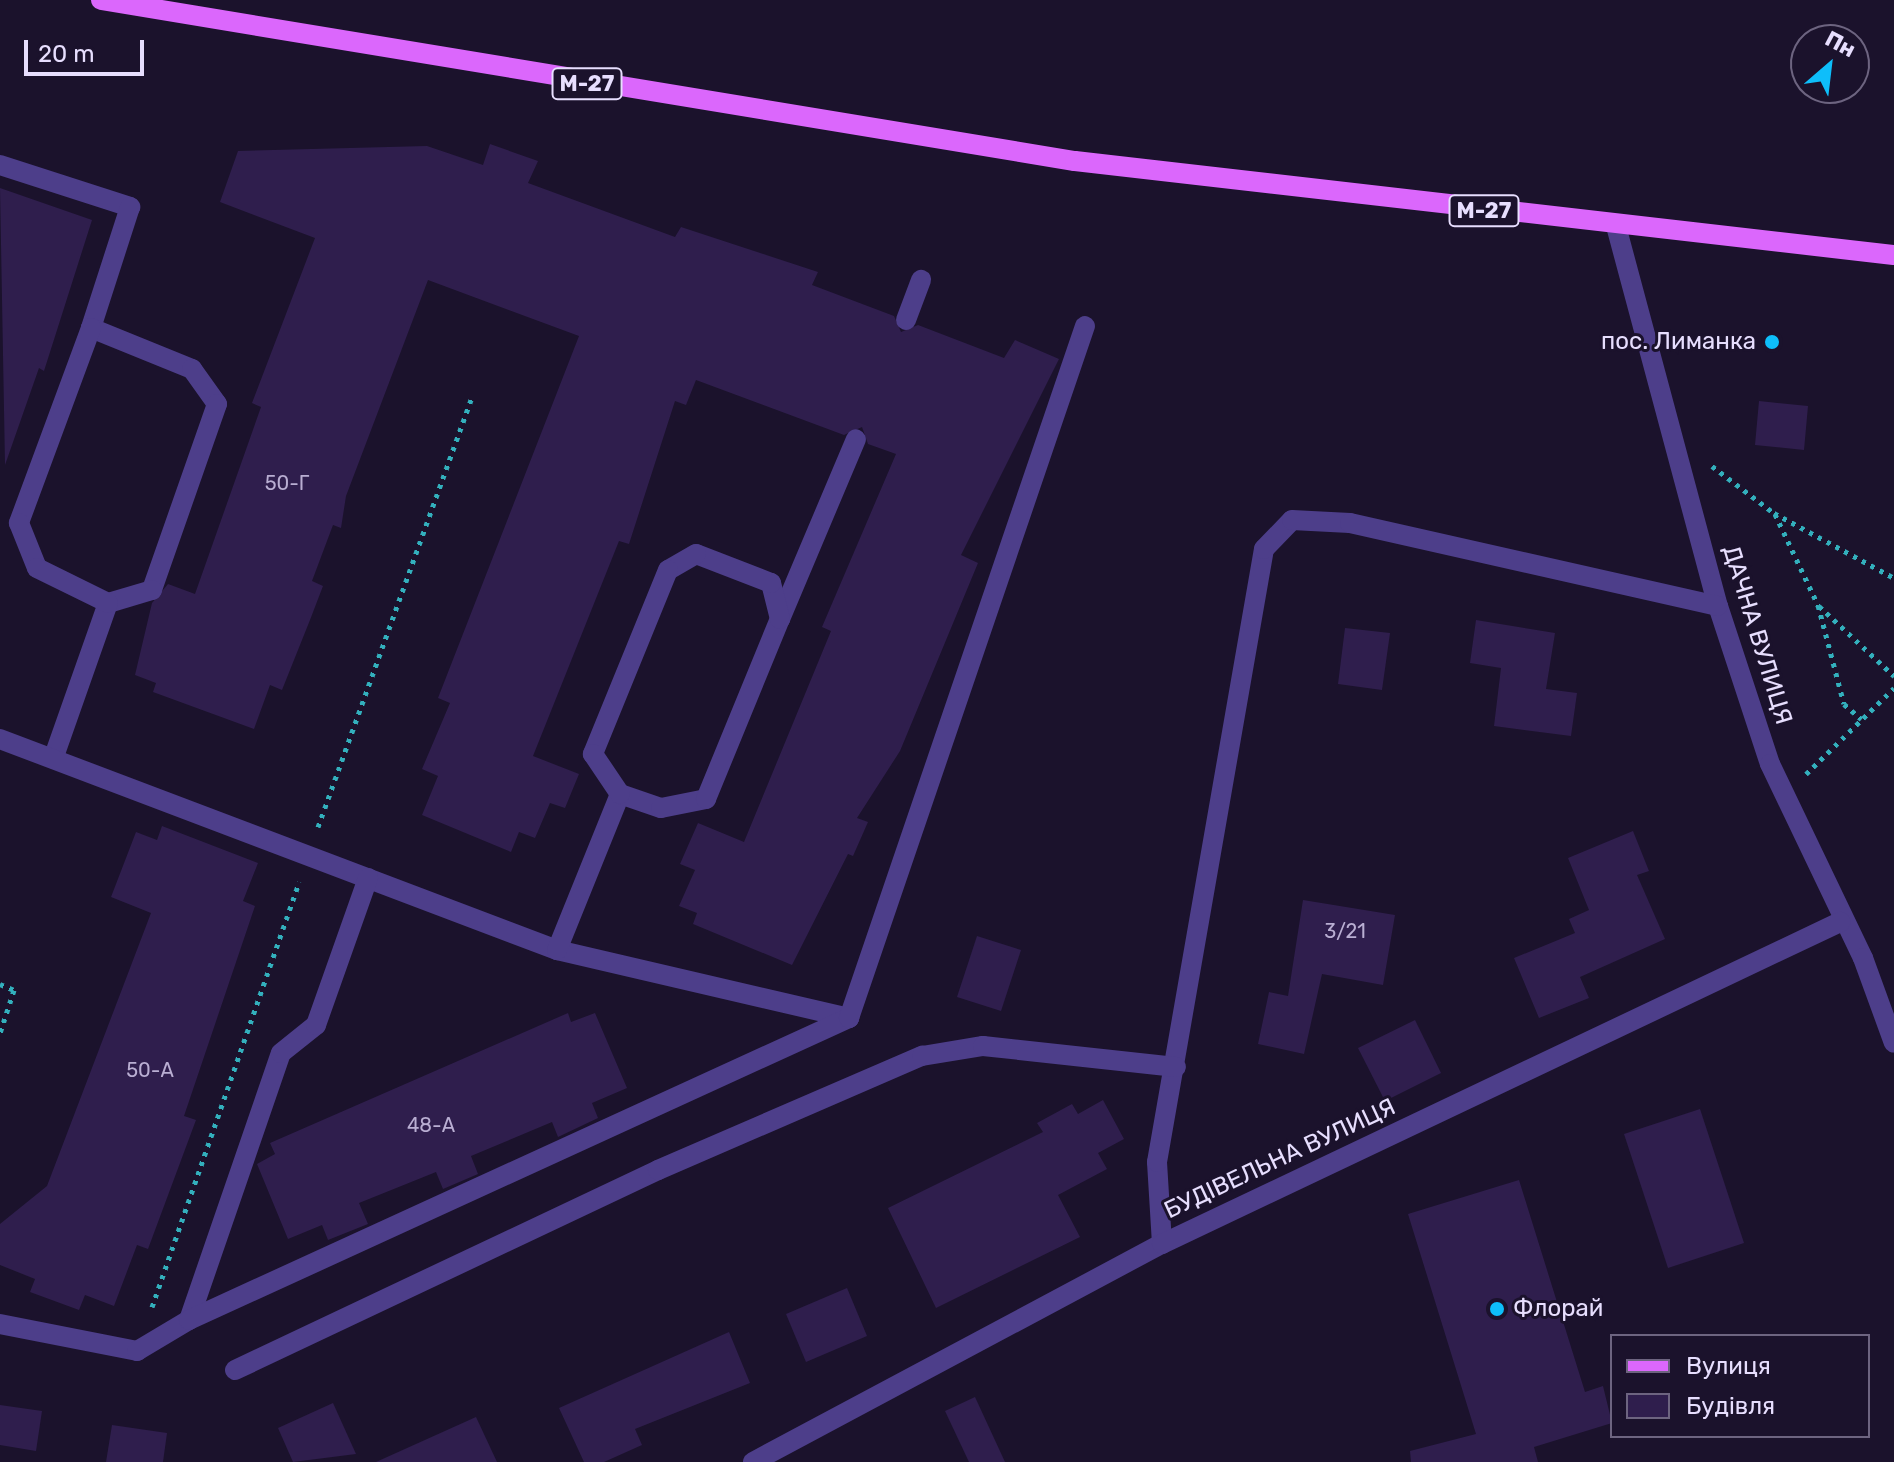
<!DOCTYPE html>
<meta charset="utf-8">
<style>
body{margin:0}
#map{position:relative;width:1894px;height:1462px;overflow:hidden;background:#1b122c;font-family:Rubik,sans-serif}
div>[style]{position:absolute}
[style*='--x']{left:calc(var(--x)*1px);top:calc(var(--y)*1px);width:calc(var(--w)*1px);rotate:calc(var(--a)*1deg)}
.building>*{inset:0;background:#2f1e4d}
.path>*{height:5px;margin-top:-2.5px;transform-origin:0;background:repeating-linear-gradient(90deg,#33b0bd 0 4px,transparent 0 10px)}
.service>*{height:20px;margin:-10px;padding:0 10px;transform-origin:10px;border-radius:10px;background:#4d3e8a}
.minor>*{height:20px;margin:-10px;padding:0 10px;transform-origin:10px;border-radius:10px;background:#4d3e8a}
.primary>*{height:20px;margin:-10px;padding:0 10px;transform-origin:10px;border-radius:10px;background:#db67fc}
.dots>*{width:22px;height:22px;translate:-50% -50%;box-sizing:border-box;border:4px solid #1b122c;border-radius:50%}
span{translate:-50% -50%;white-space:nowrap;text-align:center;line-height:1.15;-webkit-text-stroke:6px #1b122c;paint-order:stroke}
.number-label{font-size:20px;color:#b9aed2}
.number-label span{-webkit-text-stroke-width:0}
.shield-label span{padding:2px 6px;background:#1b122c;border:2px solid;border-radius:6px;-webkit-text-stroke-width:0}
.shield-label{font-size:22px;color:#e7defe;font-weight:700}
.poi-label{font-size:24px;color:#e7defe}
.right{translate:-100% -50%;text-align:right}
.left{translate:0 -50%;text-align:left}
.street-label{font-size:24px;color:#e7defe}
.legend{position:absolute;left:1610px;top:1334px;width:260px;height:104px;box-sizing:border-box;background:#1b122c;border:2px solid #6d6480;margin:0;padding:10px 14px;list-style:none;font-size:24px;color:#e7defe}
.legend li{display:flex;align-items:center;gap:16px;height:40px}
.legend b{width:40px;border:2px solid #6d6480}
.north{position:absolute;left:1790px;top:24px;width:80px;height:80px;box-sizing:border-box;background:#1b122c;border:2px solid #6d6480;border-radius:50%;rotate:28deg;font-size:22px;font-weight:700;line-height:32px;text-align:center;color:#e7defe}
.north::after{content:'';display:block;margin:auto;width:28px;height:36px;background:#0ebefa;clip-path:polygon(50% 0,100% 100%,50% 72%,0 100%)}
.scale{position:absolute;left:24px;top:40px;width:120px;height:36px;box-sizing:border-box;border:4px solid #e7defe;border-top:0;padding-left:10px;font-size:24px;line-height:28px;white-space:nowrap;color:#e7defe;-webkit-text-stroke:6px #1b122c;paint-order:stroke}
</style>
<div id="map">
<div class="building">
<div style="clip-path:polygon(490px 144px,538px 161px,528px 183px,675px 237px,681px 227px,818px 272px,812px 285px,894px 316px,901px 332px,918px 325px,1004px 358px,1015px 340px,1059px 359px,961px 555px,978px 563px,900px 751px,857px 818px,868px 822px,853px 856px,848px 854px,792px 965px,693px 924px,697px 913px,679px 906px,695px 870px,680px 864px,698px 823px,744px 842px,831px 631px,822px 627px,896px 454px,868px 444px,862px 427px,844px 435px,696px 380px,686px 405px,675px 401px,629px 544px,619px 541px,533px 756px,579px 774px,565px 808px,550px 803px,535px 838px,519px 832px,511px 852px,422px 815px,438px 776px,422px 769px,450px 703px,438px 698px,579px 336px,428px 280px,346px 496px,341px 528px,333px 525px,312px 581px,323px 586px,310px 620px,282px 690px,270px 685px,254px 729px,153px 692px,156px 683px,135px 675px,152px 603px,168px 584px,195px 594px,261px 407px,252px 403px,315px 238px,220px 202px,238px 151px,427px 146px,483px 165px)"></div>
<div style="clip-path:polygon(0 188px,92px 220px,44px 371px,39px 368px,5px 465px)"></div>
<div style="clip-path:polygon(1759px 401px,1808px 406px,1804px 450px,1755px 445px)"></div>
<div style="clip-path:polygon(1476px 620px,1555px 633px,1546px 689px,1577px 693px,1571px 736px,1494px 726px,1501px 668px,1470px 663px)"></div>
<div style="clip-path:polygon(1345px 628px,1390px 633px,1382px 690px,1338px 684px)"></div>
<div style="clip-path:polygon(162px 826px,258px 863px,243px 901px,255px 906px,184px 1116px,196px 1120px,148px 1249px,137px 1245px,114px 1306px,85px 1295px,79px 1310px,30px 1292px,35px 1279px,0 1265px,0 1224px,47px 1186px,151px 913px,111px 897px,136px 832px,157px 840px)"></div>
<div style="clip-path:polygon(1633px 831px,1649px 871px,1637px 875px,1665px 939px,1580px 977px,1589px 998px,1539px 1018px,1514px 958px,1575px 933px,1569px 919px,1589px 910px,1568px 858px)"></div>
<div style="clip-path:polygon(1303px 900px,1395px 915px,1383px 985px,1322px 974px,1304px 1054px,1258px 1044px,1269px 992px,1288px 996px)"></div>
<div style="clip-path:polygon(977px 936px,1021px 950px,1001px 1011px,957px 997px)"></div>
<div style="clip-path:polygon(568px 1013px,571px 1022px,595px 1013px,627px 1088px,592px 1103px,598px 1118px,558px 1137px,552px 1122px,471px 1156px,478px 1174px,443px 1189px,436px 1172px,359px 1203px,368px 1224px,328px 1240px,322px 1225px,288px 1239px,257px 1164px,275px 1154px,270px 1143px)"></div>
<div style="clip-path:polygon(1415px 1020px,1441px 1073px,1385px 1101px,1358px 1048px)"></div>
<div style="clip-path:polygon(1103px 1100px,1124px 1139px,1098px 1153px,1107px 1169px,1058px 1195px,1080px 1237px,936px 1308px,888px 1208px,1043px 1132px,1037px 1123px,1072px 1104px,1078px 1114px)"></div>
<div style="clip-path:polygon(1700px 1109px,1744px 1243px,1668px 1268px,1624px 1134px)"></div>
<div style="clip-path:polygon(1519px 1180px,1585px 1392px,1603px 1386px,1612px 1423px,1534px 1447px,1538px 1462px,1411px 1462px,1410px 1451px,1476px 1434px,1408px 1214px)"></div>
<div style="clip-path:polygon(847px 1288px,867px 1336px,806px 1362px,786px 1314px)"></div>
<div style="clip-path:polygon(729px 1332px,750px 1383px,635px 1429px,642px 1445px,604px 1462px,584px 1462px,559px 1408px)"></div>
<div style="clip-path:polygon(975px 1397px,1005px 1462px,969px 1462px,945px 1411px)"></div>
<div style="clip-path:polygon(333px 1403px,356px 1454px,293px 1462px,278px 1428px)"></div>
<div style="clip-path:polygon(0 1405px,42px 1411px,36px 1451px,0 1445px)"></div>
<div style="clip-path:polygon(476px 1417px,497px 1462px,376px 1462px)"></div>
<div style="clip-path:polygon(112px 1425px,167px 1433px,163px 1462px,106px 1462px)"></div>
</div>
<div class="path">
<div style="--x:1712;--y:466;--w:78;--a:37.2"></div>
<div style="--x:1774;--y:513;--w:136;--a:28.4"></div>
<div style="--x:1775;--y:514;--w:101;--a:64.7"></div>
<div style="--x:1818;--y:605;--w:102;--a:75.3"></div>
<div style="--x:1844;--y:704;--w:23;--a:41"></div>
<div style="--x:1819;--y:606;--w:103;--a:43"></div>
<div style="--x:1806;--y:774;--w:123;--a:-44.3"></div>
<div style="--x:318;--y:827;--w:455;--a:-70.3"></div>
<div style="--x:0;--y:984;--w:15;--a:23"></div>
<div style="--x:14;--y:990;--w:45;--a:108"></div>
<div style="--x:152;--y:1307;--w:450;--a:-70.9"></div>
</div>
<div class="service">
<div style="--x:0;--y:165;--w:137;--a:17.9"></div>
<div style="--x:130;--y:207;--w:127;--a:107.9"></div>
<div style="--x:91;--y:328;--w:109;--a:22.1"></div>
<div style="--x:192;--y:369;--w:43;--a:54.5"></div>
<div style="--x:217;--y:404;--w:197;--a:109.3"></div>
<div style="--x:152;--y:590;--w:46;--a:163.5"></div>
<div style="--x:108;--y:603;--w:165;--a:109.4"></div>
<div style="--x:906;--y:320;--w:43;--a:-69.4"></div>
<div style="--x:91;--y:328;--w:208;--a:110.3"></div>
<div style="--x:19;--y:523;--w:48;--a:68.2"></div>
<div style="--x:37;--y:568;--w:79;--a:26.2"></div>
<div style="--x:780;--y:619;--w:195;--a:-67.1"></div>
<div style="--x:0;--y:739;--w:596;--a:20.75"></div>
<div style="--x:557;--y:950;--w:300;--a:13.1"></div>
<div style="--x:557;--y:950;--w:168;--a:-68"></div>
<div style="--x:620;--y:794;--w:43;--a:18.9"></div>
<div style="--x:661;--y:808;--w:46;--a:-11.3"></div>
<div style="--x:706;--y:799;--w:195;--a:-67.7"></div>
<div style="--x:780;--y:619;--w:37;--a:-104"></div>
<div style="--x:771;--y:583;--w:80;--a:-158.9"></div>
<div style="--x:696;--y:554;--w:32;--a:150"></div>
<div style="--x:668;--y:570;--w:199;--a:112.2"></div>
<div style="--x:593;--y:754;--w:48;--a:56"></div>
<div style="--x:189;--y:1320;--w:282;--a:-71"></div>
<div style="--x:281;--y:1053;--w:45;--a:-38.7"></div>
<div style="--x:316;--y:1025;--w:156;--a:-70.5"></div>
<div style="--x:0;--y:1324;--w:140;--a:11.1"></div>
<div style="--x:137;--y:1351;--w:61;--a:-30.8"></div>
<div style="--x:189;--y:1320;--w:726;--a:-24.59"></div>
<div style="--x:849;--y:1018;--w:731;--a:-71.17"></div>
</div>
<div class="minor">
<div style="--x:1616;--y:226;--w:393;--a:75"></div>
<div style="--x:1718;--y:606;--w:166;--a:71.8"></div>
<div style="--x:1770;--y:764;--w:215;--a:64.4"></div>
<div style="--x:1863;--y:958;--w:90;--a:70"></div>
<div style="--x:1162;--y:1244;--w:82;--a:-93.5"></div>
<div style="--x:1157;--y:1162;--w:622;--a:-80.1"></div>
<div style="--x:1264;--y:549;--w:40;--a:-46"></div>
<div style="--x:1292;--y:520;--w:58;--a:3"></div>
<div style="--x:1350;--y:523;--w:377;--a:12.7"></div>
<div style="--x:235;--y:1370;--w:468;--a:-25.3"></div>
<div style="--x:658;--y:1170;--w:288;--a:-23.4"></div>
<div style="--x:922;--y:1056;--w:62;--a:-9.3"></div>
<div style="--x:983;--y:1046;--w:194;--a:6.2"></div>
<div style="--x:753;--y:1462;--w:463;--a:-28.1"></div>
<div style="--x:1162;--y:1244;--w:751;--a:-25.4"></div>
</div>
<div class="primary">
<div style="--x:101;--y:0;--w:987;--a:9.39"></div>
<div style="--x:1075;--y:161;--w:824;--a:6.55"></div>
</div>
<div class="dots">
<div style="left:1772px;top:342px;background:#0ebefa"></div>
<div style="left:1497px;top:1309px;background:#0ebefa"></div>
</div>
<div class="number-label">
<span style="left:287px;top:483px">50-Г</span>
<span style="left:1345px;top:931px">3/21</span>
<span style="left:150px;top:1070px">50-А</span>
<span style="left:431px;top:1125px">48-А</span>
</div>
<div class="shield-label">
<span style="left:587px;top:84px">М-27</span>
<span style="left:1484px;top:211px">М-27</span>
</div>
<div class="poi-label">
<span class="right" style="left:1756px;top:342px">пос. Лиманка</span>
<span class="left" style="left:1513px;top:1309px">Флорай</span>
</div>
<div class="street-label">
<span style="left:1757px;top:635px;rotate:73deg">ДАЧНА ВУЛИЦЯ</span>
<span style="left:1280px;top:1159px;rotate:-25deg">БУДІВЕЛЬНА ВУЛИЦЯ</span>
</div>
<ul class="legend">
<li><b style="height:10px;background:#db67fc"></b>Вулиця</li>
<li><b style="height:22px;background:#2f1e4d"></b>Будівля</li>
</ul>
<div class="north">Пн</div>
<div class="scale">20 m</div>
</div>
